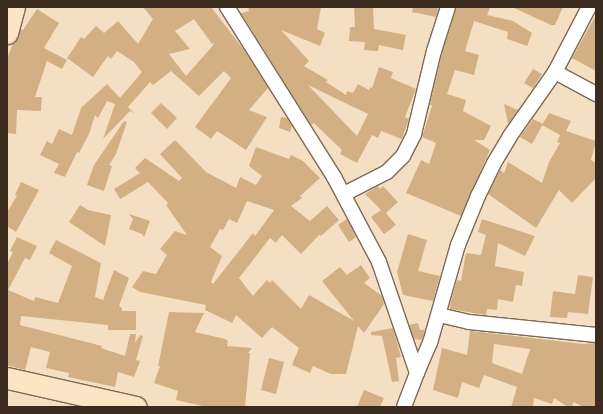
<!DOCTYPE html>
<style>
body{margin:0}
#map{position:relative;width:603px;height:414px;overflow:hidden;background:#f5dfc2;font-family:Kalam,sans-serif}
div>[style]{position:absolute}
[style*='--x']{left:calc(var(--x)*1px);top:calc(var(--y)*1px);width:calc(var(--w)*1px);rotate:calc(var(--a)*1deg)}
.building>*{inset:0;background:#d3b083}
.roads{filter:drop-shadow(1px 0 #7c6957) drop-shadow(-1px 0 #7c6957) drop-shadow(0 1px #7c6957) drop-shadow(0 -1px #7c6957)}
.street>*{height:14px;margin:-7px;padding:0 7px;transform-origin:7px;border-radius:7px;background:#fff}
.secondary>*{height:21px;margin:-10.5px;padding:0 10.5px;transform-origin:10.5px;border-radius:10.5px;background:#fce5c4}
span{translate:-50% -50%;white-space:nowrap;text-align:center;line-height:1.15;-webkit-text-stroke:3px #fcf5e5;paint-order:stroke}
.frame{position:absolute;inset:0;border:8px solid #3b2a1e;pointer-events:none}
</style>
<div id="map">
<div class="building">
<div style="clip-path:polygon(evenodd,143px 7px,211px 7px,244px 50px,268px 88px,249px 110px,267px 117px,246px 150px,217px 131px,211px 139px,195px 127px,231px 78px,224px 71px,199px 96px,171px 71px,153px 85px,150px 82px,128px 107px,134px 113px,130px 111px,103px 139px,115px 104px,107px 101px,98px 118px,95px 115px,89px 134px,79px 153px,77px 152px,65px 177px,54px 173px,59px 164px,40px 155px,47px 141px,52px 144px,59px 129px,72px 135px,81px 108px,107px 84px,120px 98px,142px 72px,134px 62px,117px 51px,111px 59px,108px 56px,93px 77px,67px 58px,81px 37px,84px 39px,96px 26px,104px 33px,118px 21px,138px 44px,153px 19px,143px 7px,194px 19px,212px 44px,215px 43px,186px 76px,169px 54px,190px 49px,175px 31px,194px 19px)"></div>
<div style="clip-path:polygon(evenodd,248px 7px,321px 7px,317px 29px,325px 33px,320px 46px,281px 30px,309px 61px,304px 66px,328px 80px,326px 82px,346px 95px,347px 91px,353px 93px,358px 84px,369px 90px,370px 87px,372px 88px,379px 67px,393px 72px,391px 78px,416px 89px,405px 117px,409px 119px,402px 139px,381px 131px,378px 138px,372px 135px,357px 163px,340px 154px,342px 150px,314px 123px,311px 125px,241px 13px,249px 11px,248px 7px,308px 85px,368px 114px,357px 136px,308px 85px)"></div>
<div style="clip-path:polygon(354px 7px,373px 7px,374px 29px,406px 35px,403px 50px,379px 45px,378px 51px,364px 50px,365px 42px,349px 41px,350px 27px,355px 27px)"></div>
<div style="clip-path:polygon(413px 7px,439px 7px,436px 17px,412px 12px)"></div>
<div style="clip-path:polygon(456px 7px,490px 7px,487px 15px,513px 21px,532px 33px,527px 46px,507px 39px,508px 32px,474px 21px,465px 51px,479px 55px,474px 75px,455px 70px,447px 94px,466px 100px,463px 111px,491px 126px,484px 140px,474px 140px,490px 150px,461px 216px,406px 193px,421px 160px,429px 164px,436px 143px,422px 137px,432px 106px,430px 104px,442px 53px)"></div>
<div style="clip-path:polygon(512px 7px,563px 7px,555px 25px,551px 25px)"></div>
<div style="clip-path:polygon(37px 9px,59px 23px,44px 48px,67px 60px,62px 69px,47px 61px,35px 97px,42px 97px,41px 111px,17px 110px,16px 134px,7px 133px,7px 59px,13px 43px,18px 36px,20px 29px,23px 30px)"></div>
<div style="clip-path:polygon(596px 15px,596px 71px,572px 58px)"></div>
<div style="clip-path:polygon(533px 69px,542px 74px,533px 88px,524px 83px)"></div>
<div style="clip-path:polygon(161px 103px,177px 118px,167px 129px,151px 113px)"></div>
<div style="clip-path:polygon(504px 104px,518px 110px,508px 124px)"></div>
<div style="clip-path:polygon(549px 113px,571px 121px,566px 131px,596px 141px,591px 160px,596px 163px,596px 178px,572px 203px,559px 190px,536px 228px,488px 194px,500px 170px,504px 173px,508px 162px,542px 183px,549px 162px,560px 143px,557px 142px,560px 135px,542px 125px)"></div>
<div style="clip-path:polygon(281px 117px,287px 118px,292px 126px,290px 132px,279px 128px)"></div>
<div style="clip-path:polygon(533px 119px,543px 124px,532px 144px,520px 137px)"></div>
<div style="clip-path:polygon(124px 121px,127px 122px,116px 154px,109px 165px,112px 166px,104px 191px,87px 185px,94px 165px)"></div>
<div style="clip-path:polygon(evenodd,175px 140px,206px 172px,236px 188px,240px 177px,256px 185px,262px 176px,249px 166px,256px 147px,289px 159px,291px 155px,303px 161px,320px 178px,300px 196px,302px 198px,291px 206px,310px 221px,327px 206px,339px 220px,321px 236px,319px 235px,301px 254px,282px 235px,276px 243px,270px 238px,239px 278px,253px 296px,267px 280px,270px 283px,272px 280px,301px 309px,309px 295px,354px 321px,322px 281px,340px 267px,347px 275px,361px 265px,370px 278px,364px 283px,382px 296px,384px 304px,364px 333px,358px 326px,346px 374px,331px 374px,313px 366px,310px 373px,292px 365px,299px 348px,272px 327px,262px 338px,236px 315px,232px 323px,205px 310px,206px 305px,140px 292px,132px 287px,143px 271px,156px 274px,167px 255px,160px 249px,175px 231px,187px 235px,166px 205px,168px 203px,148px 182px,120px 199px,114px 189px,140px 173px,135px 168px,145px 158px,179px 181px,182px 178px,160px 154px,175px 140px,247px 201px,274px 210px,255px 236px,253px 233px,213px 284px,211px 282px,222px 256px,210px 247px,220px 229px,223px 230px,229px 219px,237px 223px,247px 201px)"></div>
<div style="clip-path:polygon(21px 182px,39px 190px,16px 232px,7px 226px,7px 212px,17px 196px,15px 195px)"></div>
<div style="clip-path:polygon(378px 186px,380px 189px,383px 186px,398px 202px,386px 213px,396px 225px,384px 234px,371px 217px,381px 210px,365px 194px)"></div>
<div style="clip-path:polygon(80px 205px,88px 210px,111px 215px,105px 246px,69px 222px)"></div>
<div style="clip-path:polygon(129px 214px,150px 221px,144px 237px,142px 234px,129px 229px,133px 219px)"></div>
<div style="clip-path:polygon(347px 219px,356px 237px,349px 242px,338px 225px)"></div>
<div style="clip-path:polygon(482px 219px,535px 236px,525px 256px,498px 243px,495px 266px,524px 272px,522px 286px,516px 285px,513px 302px,498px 299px,497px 310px,487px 309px,486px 315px,450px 309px,450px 305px,457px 280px,461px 281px,466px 253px,481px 255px,486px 235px,478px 232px)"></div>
<div style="clip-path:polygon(408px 234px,427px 240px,418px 271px,440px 276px,433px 301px,403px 295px,397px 272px)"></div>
<div style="clip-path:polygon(17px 237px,37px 246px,30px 260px,25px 258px,8px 290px,34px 301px,35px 297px,58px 303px,72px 266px,49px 253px,56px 240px,101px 263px,95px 297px,103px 300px,114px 270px,129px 278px,119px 306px,122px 308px,122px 311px,136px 311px,136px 330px,108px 330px,108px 325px,21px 316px,20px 325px,102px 346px,101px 348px,125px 356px,130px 334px,136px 334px,135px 343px,140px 335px,143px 336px,136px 360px,140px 361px,134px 377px,118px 372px,115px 387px,68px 377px,69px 373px,46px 368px,50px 352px,31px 347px,25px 370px,7px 365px,7px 264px,13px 252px,10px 251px)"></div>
<div style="clip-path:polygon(578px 275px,593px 277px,588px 314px,568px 312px,567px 318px,550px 317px,553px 291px,575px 294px)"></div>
<div style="clip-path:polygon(169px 312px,204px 313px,195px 332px,225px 339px,228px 341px,227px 346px,252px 348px,248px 353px,250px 353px,245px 407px,207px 407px,176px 400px,178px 391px,154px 383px,160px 366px,158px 366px)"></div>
<div style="clip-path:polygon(418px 323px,420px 330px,425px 330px,422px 340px,414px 339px,409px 325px)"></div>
<div style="clip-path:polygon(393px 328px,401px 357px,396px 358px,399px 381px,392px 382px,382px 336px,371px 335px,371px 332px)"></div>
<div style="clip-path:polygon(evenodd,470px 331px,583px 344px,596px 343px,596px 407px,583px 407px,574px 402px,571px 407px,568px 407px,554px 398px,552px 404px,534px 398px,533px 407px,511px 407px,517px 387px,484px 375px,479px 388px,462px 382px,458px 398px,433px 390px,442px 348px,467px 355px,470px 331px,494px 344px,530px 349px,522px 374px,492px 363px,494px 344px)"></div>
<div style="clip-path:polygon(269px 358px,284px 362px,276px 394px,261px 390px)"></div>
<div style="clip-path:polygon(364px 390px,384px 398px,380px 407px,357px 407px)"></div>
</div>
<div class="roads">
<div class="street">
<div style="--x:227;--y:7;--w:201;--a:57.8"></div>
<div style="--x:334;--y:177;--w:96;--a:62.1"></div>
<div style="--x:379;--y:262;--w:117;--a:71.1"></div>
<div style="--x:417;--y:373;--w:36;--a:111"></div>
<div style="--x:555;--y:72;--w:47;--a:28.2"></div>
<div style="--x:344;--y:194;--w:48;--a:-27.1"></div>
<div style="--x:387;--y:172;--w:23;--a:-45"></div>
<div style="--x:403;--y:156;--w:25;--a:-63"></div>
<div style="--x:414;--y:134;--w:85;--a:-76.5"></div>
<div style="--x:434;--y:51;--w:46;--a:-72.3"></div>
<div style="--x:439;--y:315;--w:31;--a:13"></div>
<div style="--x:469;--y:322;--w:128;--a:5.8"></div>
<div style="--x:417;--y:373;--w:33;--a:-67"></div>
<div style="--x:430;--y:343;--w:102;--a:-74.1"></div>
<div style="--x:458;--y:245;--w:53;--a:-67.8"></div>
<div style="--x:478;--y:196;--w:37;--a:-64"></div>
<div style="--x:494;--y:163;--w:31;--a:-59"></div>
<div style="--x:510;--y:136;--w:78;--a:-54.9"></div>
<div style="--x:555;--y:72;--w:73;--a:-62.4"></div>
</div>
<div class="secondary">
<div style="--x:7;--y:33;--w:27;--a:-75"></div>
<div style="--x:7;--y:378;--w:132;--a:12.7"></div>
</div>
</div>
<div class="frame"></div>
</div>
